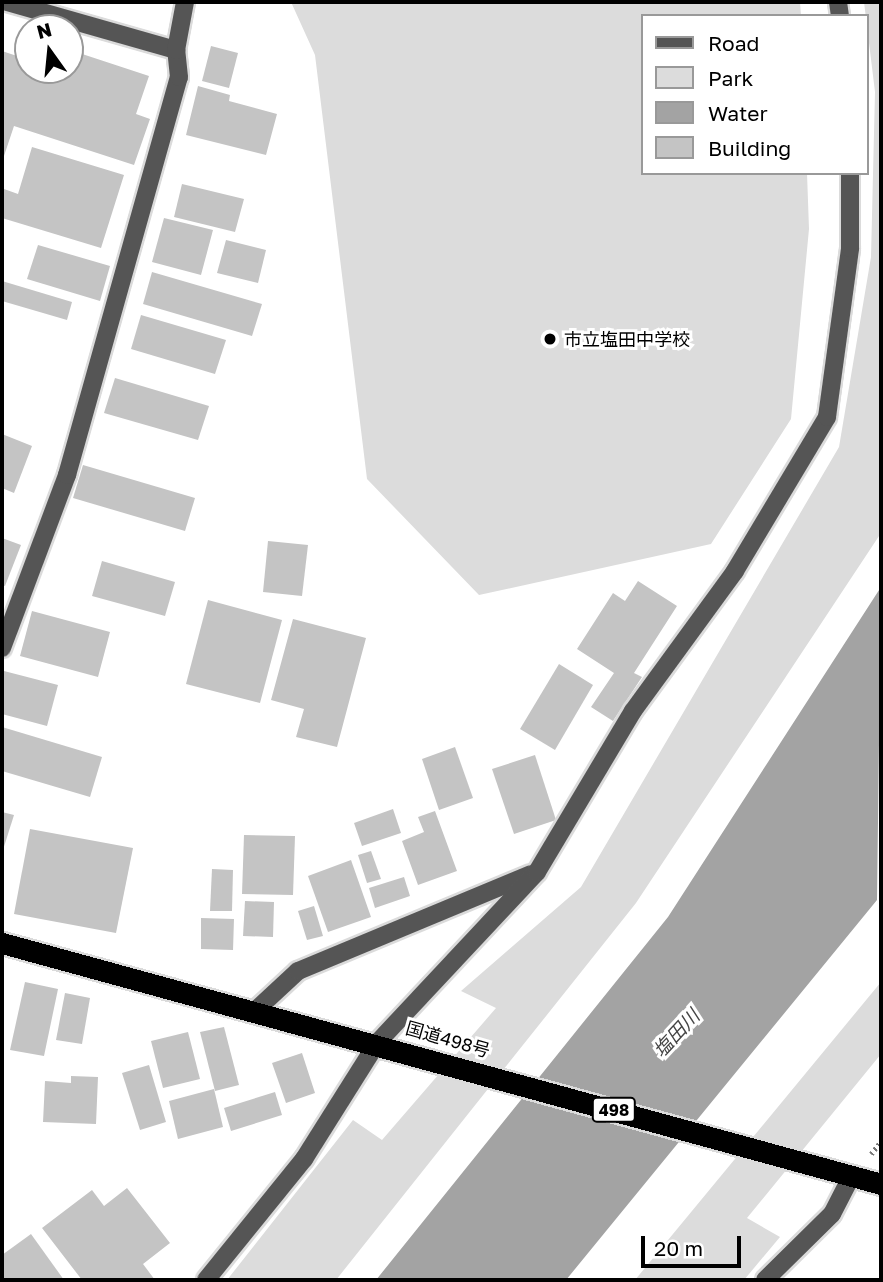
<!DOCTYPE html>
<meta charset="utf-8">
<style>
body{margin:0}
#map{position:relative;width:883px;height:1282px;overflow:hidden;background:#fff;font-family:"Golos Text","Noto Sans JP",sans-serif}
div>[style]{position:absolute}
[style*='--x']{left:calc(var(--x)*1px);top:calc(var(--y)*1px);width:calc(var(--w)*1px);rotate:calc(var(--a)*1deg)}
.green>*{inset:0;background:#dcdcdc}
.water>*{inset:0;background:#a3a3a3}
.building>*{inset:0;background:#c4c4c4}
.path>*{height:4.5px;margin-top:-2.25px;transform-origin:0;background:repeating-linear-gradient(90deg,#777 0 2px,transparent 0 5.5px)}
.roads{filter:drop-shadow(2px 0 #dbdbdb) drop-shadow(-2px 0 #dbdbdb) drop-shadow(0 2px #dbdbdb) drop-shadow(0 -2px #dbdbdb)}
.minor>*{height:18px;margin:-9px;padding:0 9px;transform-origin:9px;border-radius:9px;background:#555}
.highway>*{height:21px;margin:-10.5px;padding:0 10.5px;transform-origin:10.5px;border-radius:10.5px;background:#000}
.dots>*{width:19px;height:19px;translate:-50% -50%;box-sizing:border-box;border:4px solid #fff;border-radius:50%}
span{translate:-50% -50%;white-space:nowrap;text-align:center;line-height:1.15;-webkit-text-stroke:6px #fff;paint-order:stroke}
.shield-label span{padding:2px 5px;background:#fff;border:2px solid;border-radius:5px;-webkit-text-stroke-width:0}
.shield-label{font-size:16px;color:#000;font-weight:700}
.poi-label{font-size:18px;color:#000}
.left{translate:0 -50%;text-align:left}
.street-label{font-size:18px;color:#000}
.water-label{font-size:19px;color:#444;font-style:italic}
.frame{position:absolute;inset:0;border:4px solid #000;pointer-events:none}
.legend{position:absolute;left:641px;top:14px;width:228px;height:161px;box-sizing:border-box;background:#fff;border:2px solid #999;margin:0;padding:9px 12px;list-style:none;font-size:21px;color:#000}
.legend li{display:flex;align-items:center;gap:14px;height:35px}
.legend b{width:35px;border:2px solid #999}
.north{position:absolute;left:14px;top:14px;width:70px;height:70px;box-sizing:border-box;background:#fff;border:2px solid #999;border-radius:50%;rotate:345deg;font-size:19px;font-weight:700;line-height:28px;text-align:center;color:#000}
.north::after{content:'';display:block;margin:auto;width:24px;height:32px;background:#000;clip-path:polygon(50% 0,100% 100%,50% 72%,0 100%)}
.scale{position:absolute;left:641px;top:1236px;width:100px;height:32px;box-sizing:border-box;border:4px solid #000;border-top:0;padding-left:9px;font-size:21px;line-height:24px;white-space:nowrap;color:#000;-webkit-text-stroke:5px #fff;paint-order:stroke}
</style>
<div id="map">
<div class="green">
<div style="clip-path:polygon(291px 2px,800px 2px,801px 16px,643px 16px,643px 173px,807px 173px,809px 229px,791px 419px,711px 544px,479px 595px,367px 479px,315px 55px)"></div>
<div style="clip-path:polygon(864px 2px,881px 2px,881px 533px,636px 903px,336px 1280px,227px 1280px,353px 1120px,382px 1140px,496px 1008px,461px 991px,581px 887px,839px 447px,871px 257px,875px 92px)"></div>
<div style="clip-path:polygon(881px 982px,881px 1054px,747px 1218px,780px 1237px,744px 1280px,635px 1280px)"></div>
</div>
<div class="water">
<div style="clip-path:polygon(881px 587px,877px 900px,566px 1280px,376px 1280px,668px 917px)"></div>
</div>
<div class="building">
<div style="clip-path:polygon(211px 46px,238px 53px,229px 88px,202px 81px)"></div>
<div style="clip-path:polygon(70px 50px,149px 76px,136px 114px,150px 119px,134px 165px,14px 126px,2px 162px,2px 51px,26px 59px,28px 53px,28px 70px,70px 70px)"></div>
<div style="clip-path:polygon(198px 86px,230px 95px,229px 101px,277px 114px,266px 155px,186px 135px)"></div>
<div style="clip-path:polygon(32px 147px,124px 175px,101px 248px,2px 218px,4px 189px,18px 194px)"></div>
<div style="clip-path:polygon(182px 184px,244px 199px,235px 232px,174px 217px)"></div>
<div style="clip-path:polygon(164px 218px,213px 230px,201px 275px,152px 262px)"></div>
<div style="clip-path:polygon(226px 240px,266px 250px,258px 283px,217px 273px)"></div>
<div style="clip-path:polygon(38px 245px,110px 266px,100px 301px,27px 279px)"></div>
<div style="clip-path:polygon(152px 272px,262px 304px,252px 336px,143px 304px)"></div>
<div style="clip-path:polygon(2px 281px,72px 302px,67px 320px,2px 301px)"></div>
<div style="clip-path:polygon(141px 315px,226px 340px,215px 374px,131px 349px)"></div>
<div style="clip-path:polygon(115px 378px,209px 406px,198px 440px,104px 413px)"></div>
<div style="clip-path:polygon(2px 434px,32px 446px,14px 493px,2px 488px)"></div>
<div style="clip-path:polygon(83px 465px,195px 498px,185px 531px,73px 498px)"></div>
<div style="clip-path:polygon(2px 538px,21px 545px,5px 586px,2px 585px)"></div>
<div style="clip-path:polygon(268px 541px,308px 545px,302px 596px,263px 592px)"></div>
<div style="clip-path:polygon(102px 561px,175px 582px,165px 616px,92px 596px)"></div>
<div style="clip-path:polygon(638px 581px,677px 606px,634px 673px,642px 677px,613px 721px,591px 707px,614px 673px,577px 649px,613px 593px,625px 601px)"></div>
<div style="clip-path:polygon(208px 600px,282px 620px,260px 703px,186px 684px)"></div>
<div style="clip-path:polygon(32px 611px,110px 632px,98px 677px,20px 656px)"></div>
<div style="clip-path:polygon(293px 619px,366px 638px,337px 747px,296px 737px,304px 709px,271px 700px)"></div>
<div style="clip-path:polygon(559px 664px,593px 685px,555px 750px,520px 729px)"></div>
<div style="clip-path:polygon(4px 671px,58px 685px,47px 726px,2px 714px)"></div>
<div style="clip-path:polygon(2px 727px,102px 757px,90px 797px,2px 771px)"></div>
<div style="clip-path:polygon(455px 747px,473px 798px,439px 810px,422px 759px)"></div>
<div style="clip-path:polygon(535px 755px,556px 820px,514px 834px,492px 769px)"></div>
<div style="clip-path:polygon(393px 809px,401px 833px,362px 846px,354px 823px)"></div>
<div style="clip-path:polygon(435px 811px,457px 871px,418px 885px,402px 841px,424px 832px,418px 817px)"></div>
<div style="clip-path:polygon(2px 812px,14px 815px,2px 853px)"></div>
<div style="clip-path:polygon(30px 829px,133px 848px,116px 933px,14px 914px)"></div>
<div style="clip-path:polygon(244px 835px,295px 836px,293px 895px,242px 894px)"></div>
<div style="clip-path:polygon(371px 851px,381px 879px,367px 883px,358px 855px)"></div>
<div style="clip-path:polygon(351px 860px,371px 917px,328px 932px,308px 876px)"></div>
<div style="clip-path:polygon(212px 869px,233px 870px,232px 911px,210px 911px)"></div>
<div style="clip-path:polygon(404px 877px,410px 896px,375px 908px,369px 888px)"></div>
<div style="clip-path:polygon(245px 901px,274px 902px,273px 937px,243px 936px)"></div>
<div style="clip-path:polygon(314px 906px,323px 936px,307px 940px,298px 911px)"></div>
<div style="clip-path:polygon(201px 918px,234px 919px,233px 950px,201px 949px)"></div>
<div style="clip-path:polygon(25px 982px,58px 989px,44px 1056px,10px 1050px)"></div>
<div style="clip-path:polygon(65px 993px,90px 998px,82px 1044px,56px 1040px)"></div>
<div style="clip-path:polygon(224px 1027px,239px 1085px,215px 1091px,200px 1032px)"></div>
<div style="clip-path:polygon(188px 1032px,200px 1079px,163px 1088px,151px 1041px)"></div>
<div style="clip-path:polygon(302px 1053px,315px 1093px,286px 1103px,272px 1063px)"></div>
<div style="clip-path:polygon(149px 1065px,166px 1122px,140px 1130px,122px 1073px)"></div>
<div style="clip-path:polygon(71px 1076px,98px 1077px,96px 1124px,43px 1122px,45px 1081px,71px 1083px)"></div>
<div style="clip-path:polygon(214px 1089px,223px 1127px,178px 1139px,169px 1101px)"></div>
<div style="clip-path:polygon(275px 1092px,282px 1115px,231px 1131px,224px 1108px)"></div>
<div style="clip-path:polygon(127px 1188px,170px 1243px,143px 1264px,155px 1280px,82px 1280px,42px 1228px,92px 1190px,104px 1206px)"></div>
<div style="clip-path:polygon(31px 1234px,64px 1280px,2px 1280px,2px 1255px)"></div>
</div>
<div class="path">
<div style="--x:871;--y:1154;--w:16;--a:-52"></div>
</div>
<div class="roads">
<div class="minor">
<div style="--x:7;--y:2;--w:176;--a:15.9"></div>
<div style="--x:838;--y:2;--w:14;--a:82"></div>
<div style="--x:2;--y:648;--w:185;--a:-69.4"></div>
<div style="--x:67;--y:475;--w:413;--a:-74.3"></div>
<div style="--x:179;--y:77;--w:27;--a:-96"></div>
<div style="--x:176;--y:50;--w:49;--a:-79.4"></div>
<div style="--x:256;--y:1010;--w:57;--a:-42.9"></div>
<div style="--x:298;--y:971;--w:252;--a:-22.6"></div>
<div style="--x:206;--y:1280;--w:156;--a:-51"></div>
<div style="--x:304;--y:1159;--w:137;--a:-57.8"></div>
<div style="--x:377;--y:1043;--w:234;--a:-46.9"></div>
<div style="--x:537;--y:872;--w:187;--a:-59.2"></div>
<div style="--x:633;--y:711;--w:173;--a:-53.9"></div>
<div style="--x:735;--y:571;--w:179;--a:-59.1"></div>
<div style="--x:827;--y:417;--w:171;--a:-82.2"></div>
<div style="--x:850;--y:248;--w:75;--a:-90"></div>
<div style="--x:765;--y:1280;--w:94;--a:-44.6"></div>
<div style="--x:832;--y:1214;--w:42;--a:-62.8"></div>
</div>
<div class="highway">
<div style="--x:2;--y:943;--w:911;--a:15.33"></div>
</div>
</div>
<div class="dots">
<div style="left:550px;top:339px;background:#000"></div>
</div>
<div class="shield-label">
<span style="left:614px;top:1110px">498</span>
</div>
<div class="poi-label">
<span class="left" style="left:564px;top:339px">市立塩田中学校</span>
</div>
<div class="street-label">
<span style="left:448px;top:1039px;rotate:16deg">国道498号</span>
</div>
<div class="water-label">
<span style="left:676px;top:1033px;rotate:-47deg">塩田川</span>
</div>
<div class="frame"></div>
<ul class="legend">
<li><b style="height:9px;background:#555"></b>Road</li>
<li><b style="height:19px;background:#dcdcdc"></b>Park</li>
<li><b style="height:19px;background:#a3a3a3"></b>Water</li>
<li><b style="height:19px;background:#c4c4c4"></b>Building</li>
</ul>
<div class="north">N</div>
<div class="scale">20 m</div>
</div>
